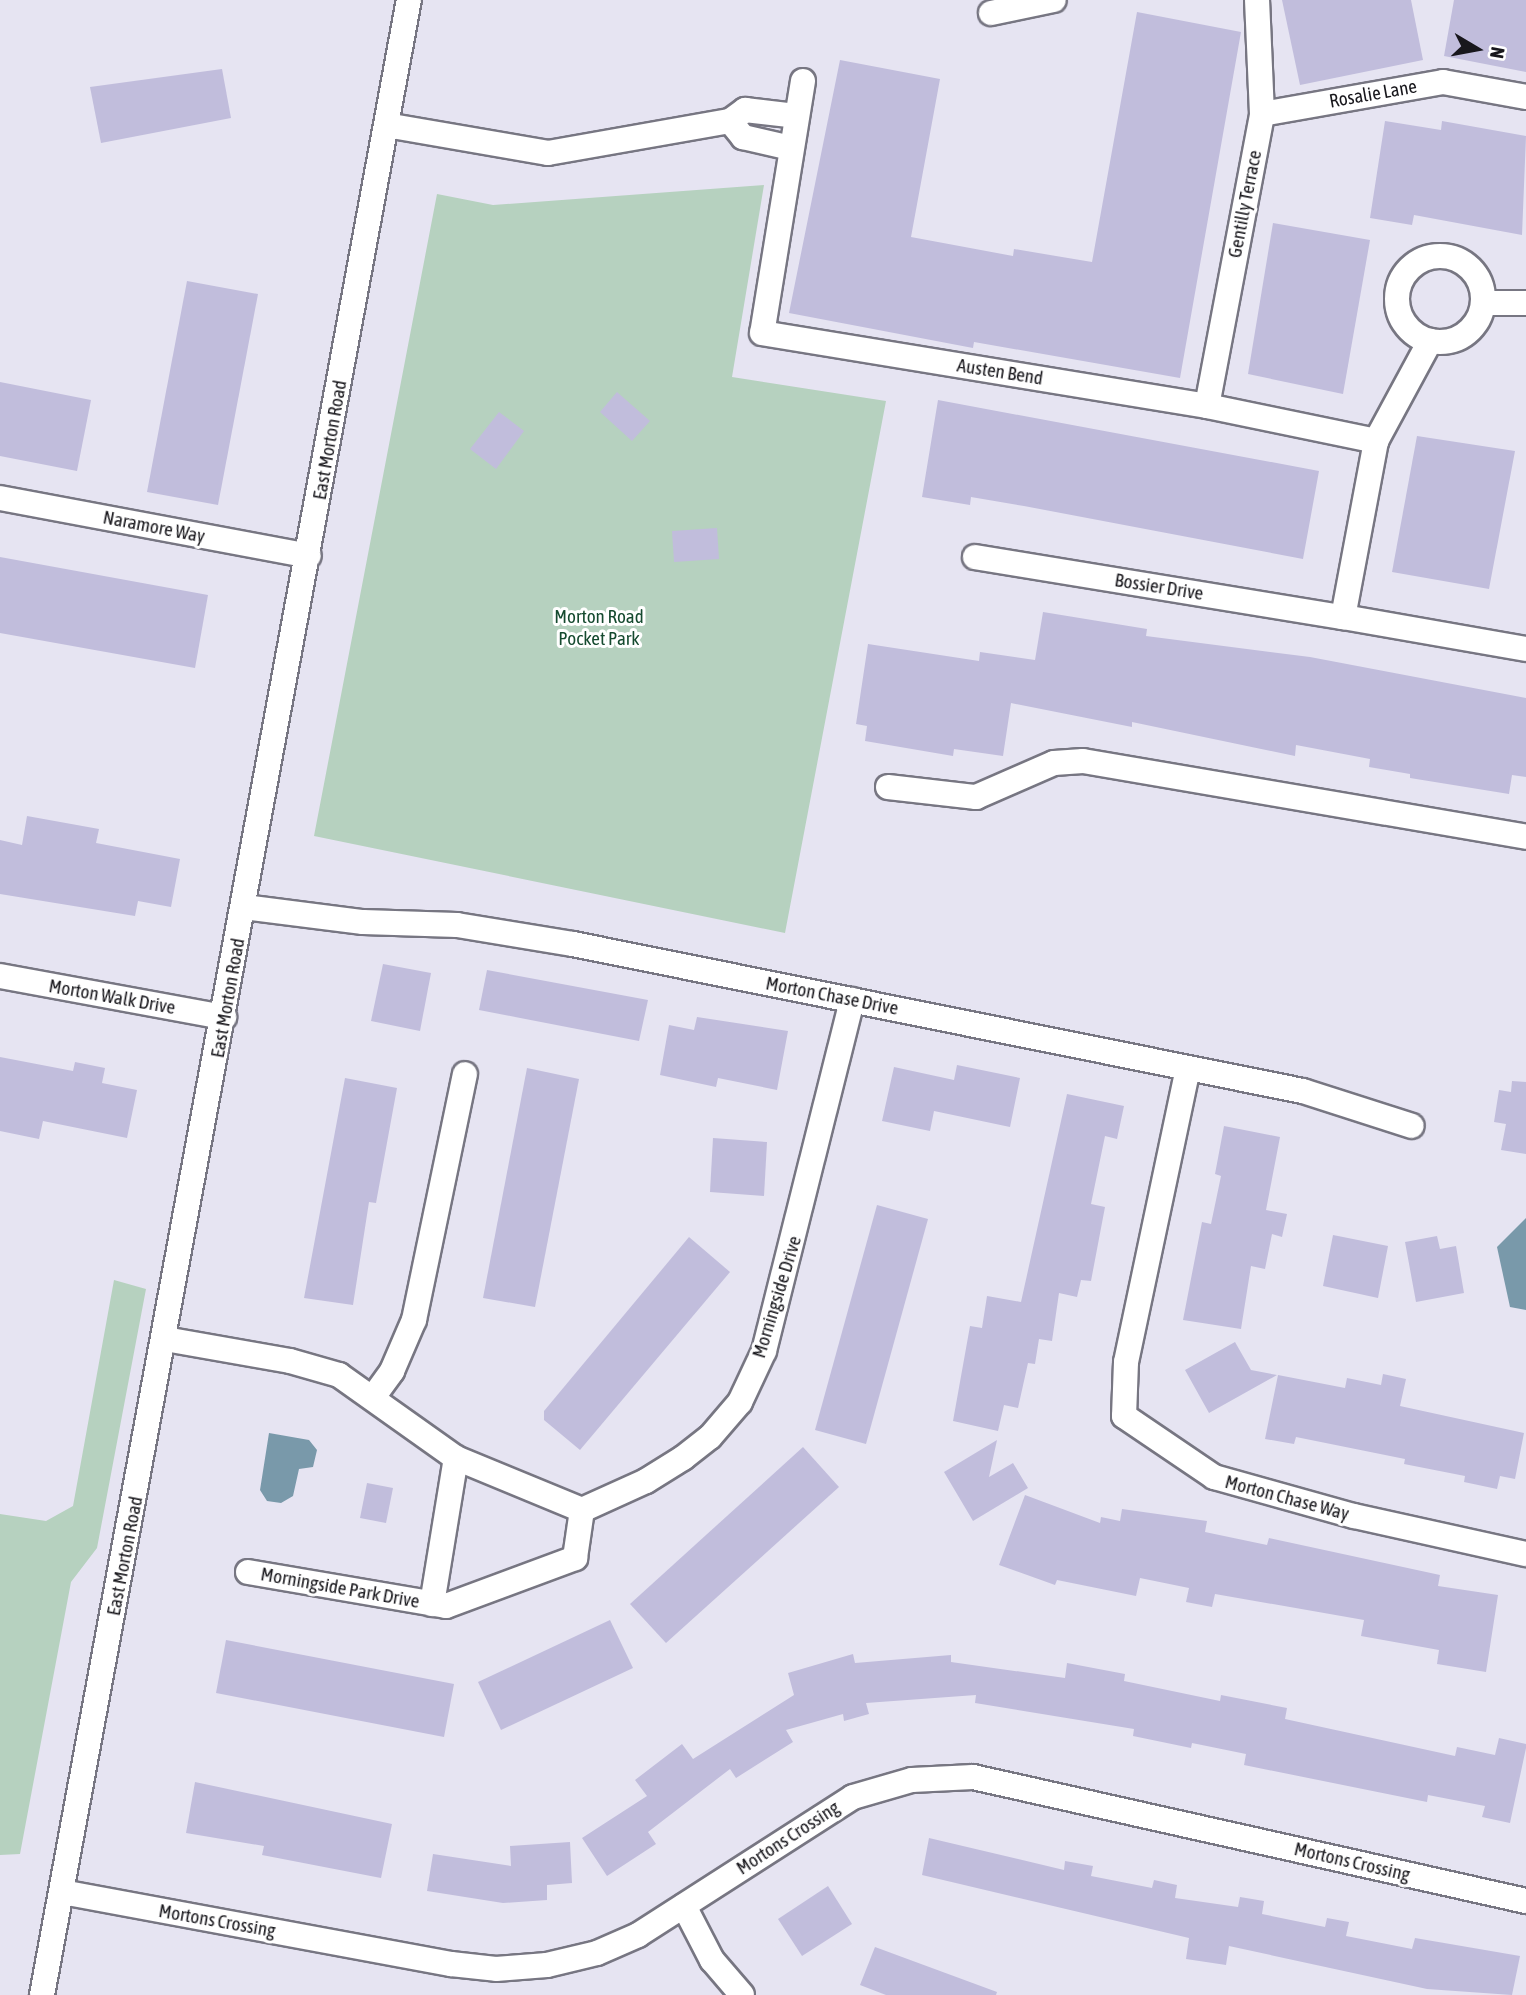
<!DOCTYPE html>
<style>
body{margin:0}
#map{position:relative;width:1526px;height:1995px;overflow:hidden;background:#e6e4f2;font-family:"Asap Condensed",sans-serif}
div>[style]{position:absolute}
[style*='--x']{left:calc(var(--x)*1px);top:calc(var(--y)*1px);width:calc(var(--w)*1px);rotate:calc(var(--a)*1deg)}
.green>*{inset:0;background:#b6d1bf}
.water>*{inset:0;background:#7999aa}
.building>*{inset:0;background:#c1bddc}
.roads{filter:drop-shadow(2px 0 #777682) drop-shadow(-2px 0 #777682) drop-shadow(0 2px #777682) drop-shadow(0 -2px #777682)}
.street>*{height:24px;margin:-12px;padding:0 12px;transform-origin:12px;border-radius:12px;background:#fff}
.street>.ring{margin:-12px;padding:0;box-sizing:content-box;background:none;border:24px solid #fff;border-radius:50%}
span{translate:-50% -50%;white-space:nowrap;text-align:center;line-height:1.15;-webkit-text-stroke:6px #fff;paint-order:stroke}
.street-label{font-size:19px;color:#18171c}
.park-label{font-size:19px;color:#154a2f}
.north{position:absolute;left:1442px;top:14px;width:70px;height:70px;-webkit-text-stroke:5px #fff;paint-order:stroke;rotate:100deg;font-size:19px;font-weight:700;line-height:28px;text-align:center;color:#18171c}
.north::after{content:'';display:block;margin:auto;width:24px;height:32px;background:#18171c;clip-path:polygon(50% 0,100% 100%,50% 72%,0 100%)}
</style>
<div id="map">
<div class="green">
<div style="clip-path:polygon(764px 185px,732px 377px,886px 401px,785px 933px,314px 836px,437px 194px,493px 205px)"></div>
<div style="clip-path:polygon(114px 1280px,146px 1289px,97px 1548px,71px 1582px,20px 1854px,0 1855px,0 1514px,46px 1521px,73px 1506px)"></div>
</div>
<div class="water">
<div style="clip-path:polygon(1526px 1218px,1526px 1310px,1510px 1307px,1497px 1247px)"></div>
<div style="clip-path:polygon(269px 1433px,309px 1440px,317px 1450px,313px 1467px,299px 1469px,293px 1496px,281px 1503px,267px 1501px,260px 1490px)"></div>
</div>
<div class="building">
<div style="clip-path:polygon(1282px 0,1411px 0,1423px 60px,1300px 85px)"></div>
<div style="clip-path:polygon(1454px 0,1526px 0,1526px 72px,1444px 56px)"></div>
<div style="clip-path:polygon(1137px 12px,1241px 32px,1180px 378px,974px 342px,973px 348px,789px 313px,840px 60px,940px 79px,911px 237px,1013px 256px,1014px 249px,1092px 262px)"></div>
<div style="clip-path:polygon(222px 69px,231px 118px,101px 143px,90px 87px)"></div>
<div style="clip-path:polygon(1385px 121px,1441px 130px,1442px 121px,1526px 136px,1522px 235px,1414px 215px,1412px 225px,1370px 218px)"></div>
<div style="clip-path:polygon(1273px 223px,1370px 240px,1343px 394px,1248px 374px)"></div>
<div style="clip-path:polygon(187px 281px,258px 294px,218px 505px,147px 492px)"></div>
<div style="clip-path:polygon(0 382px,91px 400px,77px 471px,0 456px)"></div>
<div style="clip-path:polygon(617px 392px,650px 421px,632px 441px,600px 412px)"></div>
<div style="clip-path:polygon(938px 400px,1319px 471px,1303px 559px,1024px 506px,971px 497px,970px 505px,922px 497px)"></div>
<div style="clip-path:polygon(499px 412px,524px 431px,496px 469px,470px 449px)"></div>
<div style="clip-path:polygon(1417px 436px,1515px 451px,1489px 589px,1392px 572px)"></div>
<div style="clip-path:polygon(717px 528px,719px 559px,674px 562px,672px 531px)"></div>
<div style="clip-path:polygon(0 557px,208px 595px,195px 668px,0 633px)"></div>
<div style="clip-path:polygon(1043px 612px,1147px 629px,1146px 636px,1310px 657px,1526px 698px,1526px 777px,1512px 775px,1509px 794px,1410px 778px,1410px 774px,1369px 767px,1370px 759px,1296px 745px,1295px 756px,1132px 722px,1132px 727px,1011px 703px,1003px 756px,954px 749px,953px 756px,865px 741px,867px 726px,856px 724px,868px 644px,979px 661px,980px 652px,1035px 660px)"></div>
<div style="clip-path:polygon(27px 816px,99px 829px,96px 843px,180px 859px,171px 907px,138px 901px,135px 916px,0 894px,0 840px,22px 845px)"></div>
<div style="clip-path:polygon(383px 964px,431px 973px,420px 1031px,371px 1021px)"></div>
<div style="clip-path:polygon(487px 970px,648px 1000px,639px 1041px,479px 1010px)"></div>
<div style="clip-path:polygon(697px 1017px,788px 1031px,777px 1090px,718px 1078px,716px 1087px,660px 1075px,669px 1025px,694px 1030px)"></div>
<div style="clip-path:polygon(0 1057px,73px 1071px,75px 1062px,105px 1068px,102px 1083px,137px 1090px,127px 1138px,43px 1121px,39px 1139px,0 1131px)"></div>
<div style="clip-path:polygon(957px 1065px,1020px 1078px,1010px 1127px,934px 1111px,930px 1131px,882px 1121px,894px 1067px,954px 1080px)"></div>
<div style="clip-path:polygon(527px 1068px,579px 1079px,535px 1307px,483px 1298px)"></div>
<div style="clip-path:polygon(345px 1078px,397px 1088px,376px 1203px,369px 1202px,353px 1305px,304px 1298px)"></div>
<div style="clip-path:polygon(1512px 1081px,1526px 1082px,1526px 1154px,1501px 1150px,1506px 1124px,1494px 1122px,1499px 1090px,1511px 1092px)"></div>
<div style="clip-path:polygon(1067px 1094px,1124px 1106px,1117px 1139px,1105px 1136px,1091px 1204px,1105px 1207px,1091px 1281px,1081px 1280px,1077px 1297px,1059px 1293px,1052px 1341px,1039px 1339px,1035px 1364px,1028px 1363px,1018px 1408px,1004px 1405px,998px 1431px,953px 1421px,970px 1326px,982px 1328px,987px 1296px,1021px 1302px)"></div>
<div style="clip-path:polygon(1224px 1126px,1280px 1137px,1266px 1210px,1287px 1214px,1282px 1237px,1272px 1234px,1265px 1269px,1251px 1266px,1241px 1329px,1183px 1320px,1202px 1222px,1211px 1224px,1221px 1176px,1215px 1174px)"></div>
<div style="clip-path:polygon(713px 1138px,767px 1142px,764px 1196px,710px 1192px)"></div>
<div style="clip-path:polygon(877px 1205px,928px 1219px,866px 1444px,815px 1430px)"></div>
<div style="clip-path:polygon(1333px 1235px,1388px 1246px,1378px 1298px,1323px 1286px)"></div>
<div style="clip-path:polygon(1437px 1236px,1440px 1249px,1456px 1246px,1464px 1293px,1416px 1302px,1405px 1242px)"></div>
<div style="clip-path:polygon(689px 1237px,730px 1272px,580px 1450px,544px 1420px,544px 1411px)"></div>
<div style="clip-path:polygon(1235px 1342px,1251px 1370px,1277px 1375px,1209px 1413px,1185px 1370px)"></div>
<div style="clip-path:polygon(1383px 1374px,1406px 1379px,1400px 1406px,1524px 1433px,1515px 1479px,1500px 1476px,1497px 1489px,1464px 1482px,1465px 1476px,1404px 1464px,1405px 1459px,1296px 1437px,1294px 1444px,1265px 1439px,1278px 1375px,1345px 1388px,1347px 1378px,1381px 1385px)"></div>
<div style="clip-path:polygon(997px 1440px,989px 1477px,1013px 1463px,1028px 1488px,973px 1521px,944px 1472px)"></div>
<div style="clip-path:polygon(803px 1447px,839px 1487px,666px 1643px,630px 1604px)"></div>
<div style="clip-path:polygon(367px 1483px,393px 1488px,386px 1523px,360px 1518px)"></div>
<div style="clip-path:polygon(1025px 1495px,1100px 1523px,1101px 1517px,1120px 1521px,1122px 1509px,1207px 1521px,1205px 1532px,1267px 1545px,1269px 1538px,1440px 1575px,1438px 1586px,1498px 1595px,1486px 1672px,1437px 1664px,1439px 1650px,1361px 1636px,1364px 1620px,1215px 1594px,1212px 1607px,1186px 1602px,1189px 1588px,1140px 1578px,1136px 1596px,1057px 1580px,1055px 1585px,999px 1565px)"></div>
<div style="clip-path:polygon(610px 1620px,633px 1668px,501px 1730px,478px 1682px)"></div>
<div style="clip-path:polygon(226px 1640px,454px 1684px,444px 1737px,216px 1693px)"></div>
<div style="clip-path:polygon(853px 1654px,855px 1663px,951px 1655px,951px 1662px,1065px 1678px,1067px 1663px,1125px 1674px,1124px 1681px,1220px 1701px,1221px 1695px,1287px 1708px,1285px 1719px,1455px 1756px,1457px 1747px,1495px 1755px,1499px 1738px,1526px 1744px,1526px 1748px,1510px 1823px,1482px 1817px,1485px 1806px,1428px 1795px,1427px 1802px,1244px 1765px,1246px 1754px,1192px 1743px,1191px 1748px,1133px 1736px,1134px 1729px,975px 1703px,976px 1695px,866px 1703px,869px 1714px,844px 1721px,843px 1714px,786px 1730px,793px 1742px,736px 1778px,730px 1769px,648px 1832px,656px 1844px,607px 1876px,582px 1838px,647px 1796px,635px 1780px,682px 1744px,693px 1759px,794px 1695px,788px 1673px)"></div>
<div style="clip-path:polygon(195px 1782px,392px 1824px,381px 1878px,262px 1855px,264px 1846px,186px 1833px)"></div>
<div style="clip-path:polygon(929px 1838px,1064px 1870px,1065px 1861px,1093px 1866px,1091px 1876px,1152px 1888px,1154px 1880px,1177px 1885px,1175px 1898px,1238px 1907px,1240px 1897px,1264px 1901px,1262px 1914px,1325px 1927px,1327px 1918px,1349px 1922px,1346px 1936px,1412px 1949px,1415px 1938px,1520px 1956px,1512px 1995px,1427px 1989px,1229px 1946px,1226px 1965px,1186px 1959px,1189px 1938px,922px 1875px)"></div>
<div style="clip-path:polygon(570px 1842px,572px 1883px,547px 1885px,547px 1900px,503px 1903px,427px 1891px,433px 1854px,511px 1866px,510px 1846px)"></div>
<div style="clip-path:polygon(828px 1886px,852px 1924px,802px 1956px,778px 1919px)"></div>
<div style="clip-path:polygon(875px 1947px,997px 1992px,996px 1995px,886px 1995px,860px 1985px)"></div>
</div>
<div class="roads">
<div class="street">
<div style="--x:991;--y:13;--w:64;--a:-11.7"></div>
<div style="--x:803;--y:81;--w:255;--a:99.2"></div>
<div style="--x:762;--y:333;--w:451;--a:9.3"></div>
<div style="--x:1207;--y:406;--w:173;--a:11.7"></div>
<div style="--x:1376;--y:441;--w:114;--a:-61.6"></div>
<div style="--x:1262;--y:114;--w:184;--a:-10"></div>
<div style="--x:1443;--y:82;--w:84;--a:10.2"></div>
<div style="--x:730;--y:121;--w:21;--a:51"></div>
<div style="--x:743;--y:137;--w:49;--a:12.9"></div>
<div style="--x:386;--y:125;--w:164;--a:9.8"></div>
<div style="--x:548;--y:153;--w:185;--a:-10"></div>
<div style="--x:730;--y:121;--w:19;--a:-36"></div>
<div style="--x:745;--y:110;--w:51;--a:6.7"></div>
<div class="ring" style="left:1397px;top:256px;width:62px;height:62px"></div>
<div style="--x:1484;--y:303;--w:42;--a:0"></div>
<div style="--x:1207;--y:406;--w:297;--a:-79.3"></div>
<div style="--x:1262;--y:114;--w:114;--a:-92.5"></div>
<div style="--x:1376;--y:441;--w:179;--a:100.6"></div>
<div style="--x:1343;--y:617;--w:186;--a:9.9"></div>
<div style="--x:0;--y:498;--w:314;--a:10.6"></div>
<div style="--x:975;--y:557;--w:373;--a:9.3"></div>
<div style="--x:888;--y:787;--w:89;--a:6.5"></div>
<div style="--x:976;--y:797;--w:85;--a:-23.6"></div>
<div style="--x:1054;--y:763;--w:29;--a:-4"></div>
<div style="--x:1083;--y:761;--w:449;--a:9.7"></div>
<div style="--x:244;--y:907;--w:120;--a:7.2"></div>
<div style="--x:363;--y:922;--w:94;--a:1.8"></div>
<div style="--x:457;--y:925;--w:118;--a:9.3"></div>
<div style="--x:573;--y:944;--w:745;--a:11.39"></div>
<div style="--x:1303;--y:1091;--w:114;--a:17.8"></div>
<div style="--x:0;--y:976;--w:228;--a:10.4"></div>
<div style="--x:1188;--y:1068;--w:300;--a:101.9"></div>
<div style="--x:1126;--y:1362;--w:54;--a:92.1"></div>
<div style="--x:1124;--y:1416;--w:109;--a:34.1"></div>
<div style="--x:1214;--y:1477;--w:145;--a:15.6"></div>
<div style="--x:1354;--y:1516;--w:176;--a:12.5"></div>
<div style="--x:165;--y:1339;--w:127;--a:10"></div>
<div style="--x:290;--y:1361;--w:51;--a:15.9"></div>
<div style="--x:339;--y:1375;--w:143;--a:35.4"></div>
<div style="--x:456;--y:1458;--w:136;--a:22.4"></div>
<div style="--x:374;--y:1396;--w:31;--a:-54"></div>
<div style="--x:392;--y:1371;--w:56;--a:-66.7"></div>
<div style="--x:414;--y:1320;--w:251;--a:-78.3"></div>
<div style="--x:582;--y:1510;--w:70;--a:-24.4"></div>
<div style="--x:646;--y:1481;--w:44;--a:-31.9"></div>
<div style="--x:683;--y:1458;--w:34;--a:-38"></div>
<div style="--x:710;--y:1437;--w:46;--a:-49.4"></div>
<div style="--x:740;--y:1402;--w:56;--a:-64.8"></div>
<div style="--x:764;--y:1351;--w:362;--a:-75.9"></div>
<div style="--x:248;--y:1572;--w:201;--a:9.7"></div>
<div style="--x:446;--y:1606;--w:138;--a:-20.4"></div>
<div style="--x:575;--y:1558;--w:49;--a:-81.7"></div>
<div style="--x:432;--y:1604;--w:148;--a:-80.7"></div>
<div style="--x:62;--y:1892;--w:396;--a:10.5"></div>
<div style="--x:451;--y:1964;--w:45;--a:6.3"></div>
<div style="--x:496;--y:1969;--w:51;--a:-4.5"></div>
<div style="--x:547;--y:1965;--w:51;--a:-13.5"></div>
<div style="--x:597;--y:1953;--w:45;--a:-23.7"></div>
<div style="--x:638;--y:1935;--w:255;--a:-32.7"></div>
<div style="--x:853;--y:1797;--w:61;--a:-16.1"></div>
<div style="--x:912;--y:1780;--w:61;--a:-2.8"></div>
<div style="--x:973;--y:1777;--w:567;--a:12.64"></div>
<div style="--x:684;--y:1906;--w:61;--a:62.6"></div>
<div style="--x:712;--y:1960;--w:46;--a:49.4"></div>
<div style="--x:42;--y:1995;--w:2028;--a:-79.58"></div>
</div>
</div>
<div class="street-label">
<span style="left:1373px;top:94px;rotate:-10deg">Rosalie Lane</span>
<span style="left:1245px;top:204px;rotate:-79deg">Gentilly Terrace</span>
<span style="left:1000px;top:372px;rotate:9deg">Austen Bend</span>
<span style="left:330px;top:440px;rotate:-80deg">East Morton Road</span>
<span style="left:154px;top:527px;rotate:11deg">Naramore Way</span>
<span style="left:1159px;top:587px;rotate:9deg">Bossier Drive</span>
<span style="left:832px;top:996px;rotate:11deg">Morton Chase Drive</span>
<span style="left:112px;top:997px;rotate:10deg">Morton Walk Drive</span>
<span style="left:228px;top:998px;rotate:-80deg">East Morton Road</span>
<span style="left:777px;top:1297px;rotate:-73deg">Morningside Drive</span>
<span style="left:1287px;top:1498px;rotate:15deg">Morton Chase Way</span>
<span style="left:125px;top:1556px;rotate:-79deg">East Morton Road</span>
<span style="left:340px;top:1588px;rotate:10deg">Morningside Park Drive</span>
<span style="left:788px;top:1838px;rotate:-33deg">Mortons Crossing</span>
<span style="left:1352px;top:1862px;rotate:13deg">Mortons Crossing</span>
<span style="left:217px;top:1921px;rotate:10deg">Mortons Crossing</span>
</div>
<div class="park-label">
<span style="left:599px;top:628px">Morton Road<br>Pocket Park</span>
</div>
<div class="north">N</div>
</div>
